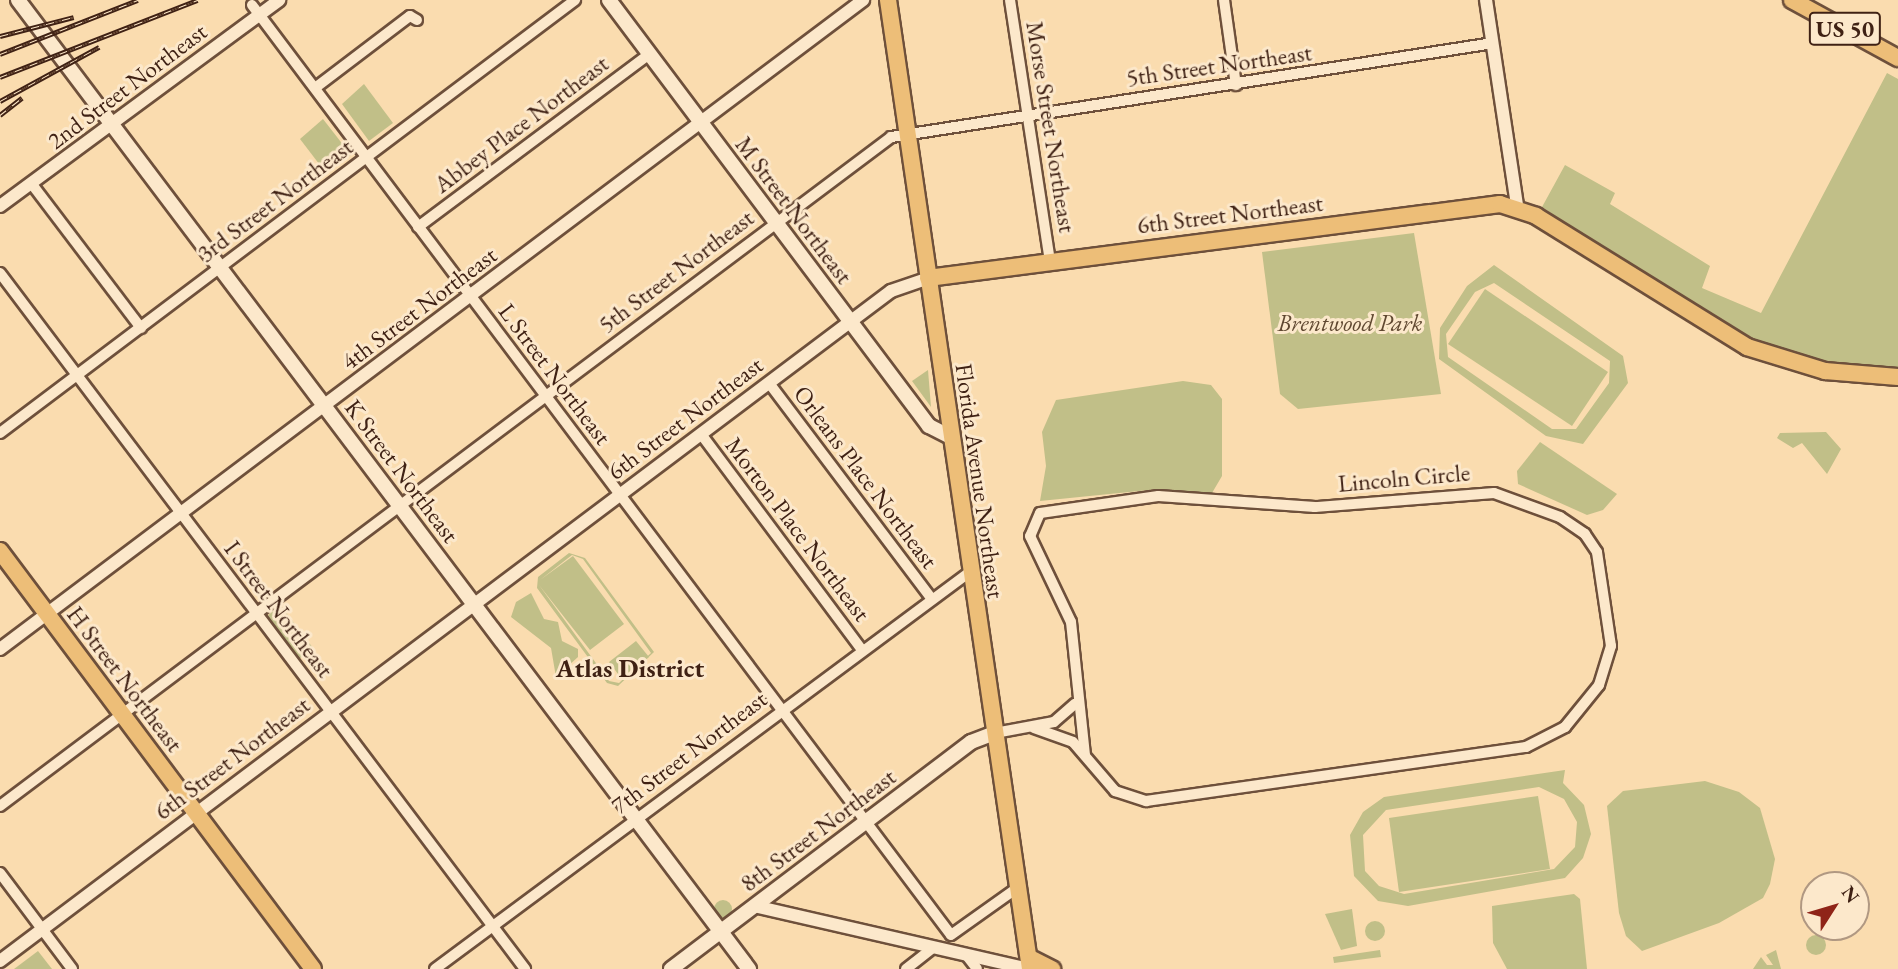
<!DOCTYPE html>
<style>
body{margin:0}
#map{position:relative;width:1898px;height:969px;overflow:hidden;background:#fadcaf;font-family:"EB Garamond",serif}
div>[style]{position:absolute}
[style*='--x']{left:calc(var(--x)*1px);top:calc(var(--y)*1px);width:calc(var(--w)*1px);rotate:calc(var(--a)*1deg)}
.green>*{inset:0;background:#c1bf88}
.round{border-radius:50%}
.roads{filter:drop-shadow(2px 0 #6e503b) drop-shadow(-2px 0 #6e503b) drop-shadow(0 2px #6e503b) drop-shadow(0 -2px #6e503b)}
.minor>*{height:10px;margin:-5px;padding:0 5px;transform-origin:5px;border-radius:5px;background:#fce8cb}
.tertiary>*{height:12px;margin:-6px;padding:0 6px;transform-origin:6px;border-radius:6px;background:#fce8cb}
.secondary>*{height:14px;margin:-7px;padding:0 7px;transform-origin:7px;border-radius:7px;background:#fce8cb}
.primary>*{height:16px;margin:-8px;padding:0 8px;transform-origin:8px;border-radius:8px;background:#edbe78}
.trunk>*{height:16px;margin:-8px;padding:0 8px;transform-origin:8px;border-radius:8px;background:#edbe78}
.rail>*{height:5px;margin-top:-2.5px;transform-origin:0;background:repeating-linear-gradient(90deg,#fce8cb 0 8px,#3f2114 0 16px);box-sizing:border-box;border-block:2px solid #3f2114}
span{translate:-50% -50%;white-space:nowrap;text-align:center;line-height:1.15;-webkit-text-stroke:6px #fce8cb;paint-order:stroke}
.shield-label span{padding:2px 5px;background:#fce8cb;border:2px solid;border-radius:5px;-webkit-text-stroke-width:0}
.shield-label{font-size:23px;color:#3f2114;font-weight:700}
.street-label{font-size:24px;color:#3f2114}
.park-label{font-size:24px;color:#604831;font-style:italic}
.neighbourhood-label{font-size:26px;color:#3f2114;font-weight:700}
.north{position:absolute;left:1800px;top:871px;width:70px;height:70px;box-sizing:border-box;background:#fce8cb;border:2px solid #b09882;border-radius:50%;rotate:53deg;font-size:19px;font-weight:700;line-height:28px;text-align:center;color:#3f2114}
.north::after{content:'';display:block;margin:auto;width:24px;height:32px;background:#8f2418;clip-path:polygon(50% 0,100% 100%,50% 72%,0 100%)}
</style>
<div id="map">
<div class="green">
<div style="clip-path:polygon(1887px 73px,1898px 79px,1898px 369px,1832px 367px,1776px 352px,1701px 317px,1542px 207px,1565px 165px,1615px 193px,1610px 204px,1710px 266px,1702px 288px,1761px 313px)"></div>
<div style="clip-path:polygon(364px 84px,393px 123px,369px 141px,342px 104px)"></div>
<div style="clip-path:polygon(323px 119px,351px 155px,326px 173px,300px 139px)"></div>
<div style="clip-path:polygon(1414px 233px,1441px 394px,1298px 409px,1280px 394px,1262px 252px)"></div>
<div style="clip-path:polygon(evenodd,1494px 265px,1623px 356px,1628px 383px,1583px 444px,1546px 436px,1439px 359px,1440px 328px,1467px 286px,1494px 265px,1494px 283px,1610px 361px,1609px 383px,1576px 429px,1552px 429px,1448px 357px,1446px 334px,1475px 292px,1494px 283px)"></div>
<div style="clip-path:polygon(1485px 289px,1608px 372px,1572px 426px,1448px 344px)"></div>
<div style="clip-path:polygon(928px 370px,931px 407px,912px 381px)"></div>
<div style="clip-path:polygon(1183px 381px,1211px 385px,1222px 399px,1222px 476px,1212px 493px,1159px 489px,1040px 501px,1046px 466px,1042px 432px,1056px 400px)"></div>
<div style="clip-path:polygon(1826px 432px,1841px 449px,1827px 474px,1802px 443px,1793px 448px,1777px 438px,1780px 433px)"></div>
<div style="clip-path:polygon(1540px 442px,1617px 494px,1603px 510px,1587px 515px,1518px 484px,1517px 471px)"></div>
<div style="clip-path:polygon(evenodd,569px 553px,585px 558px,654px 652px,618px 686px,607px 683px,537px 588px,538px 577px,569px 553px,572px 555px,583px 559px,651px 653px,619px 683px,609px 681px,539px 585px,590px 650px,624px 624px,573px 556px,540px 580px,572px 555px)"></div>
<div style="clip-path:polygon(531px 593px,544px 619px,558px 622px,562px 641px,578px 649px,578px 657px,556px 677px,551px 648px,511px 617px,516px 602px)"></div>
<div style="clip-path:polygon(279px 603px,313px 648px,299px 659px,267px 617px)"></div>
<div style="clip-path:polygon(636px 641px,649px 657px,621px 678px,609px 662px)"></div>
<div style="clip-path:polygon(evenodd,1565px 770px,1563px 783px,1584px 805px,1591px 834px,1583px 858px,1565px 878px,1408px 906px,1378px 901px,1354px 876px,1350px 835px,1363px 812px,1384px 797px,1565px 770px,1539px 787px,1564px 799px,1577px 822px,1575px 847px,1554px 869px,1404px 894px,1379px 886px,1365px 871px,1363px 835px,1386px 810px,1539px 787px)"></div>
<div style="clip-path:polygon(1705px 781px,1739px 792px,1760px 808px,1775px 859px,1770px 884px,1763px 898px,1719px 923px,1642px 951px,1626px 936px,1619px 913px,1607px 806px,1623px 791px)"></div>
<div style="clip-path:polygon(1538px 796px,1550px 869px,1399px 892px,1389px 818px)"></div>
<div style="clip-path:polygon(1574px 894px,1580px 899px,1587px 969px,1507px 969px,1493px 943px,1492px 906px)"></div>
<div class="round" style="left:714px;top:900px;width:18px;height:18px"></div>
<div style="clip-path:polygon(1352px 909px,1357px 946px,1341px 950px,1325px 914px)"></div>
<div class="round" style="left:1365px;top:921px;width:20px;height:20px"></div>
<div class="round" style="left:1806px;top:935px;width:20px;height:20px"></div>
<div style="clip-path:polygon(1380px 950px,1381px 957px,1334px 963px,1333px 957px)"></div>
<div style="clip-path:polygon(1776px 950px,1781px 969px,1753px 969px,1761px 957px,1767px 965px,1773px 965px,1766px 955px)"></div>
<div style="clip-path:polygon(38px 951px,52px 969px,14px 969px)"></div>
</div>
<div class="roads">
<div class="minor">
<div style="--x:1010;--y:0;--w:264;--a:81.3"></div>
<div style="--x:1224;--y:0;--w:86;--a:82"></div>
<div style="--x:252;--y:5;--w:1163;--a:53.07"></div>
<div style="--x:951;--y:935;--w:85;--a:-35.4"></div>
<div style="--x:315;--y:88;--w:119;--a:-37.2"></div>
<div style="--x:410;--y:16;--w:8;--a:30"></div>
<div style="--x:31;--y:183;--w:182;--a:52.8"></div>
<div style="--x:418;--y:227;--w:289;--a:-36.8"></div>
<div style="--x:0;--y:273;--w:872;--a:52.97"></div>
<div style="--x:769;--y:383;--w:268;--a:53"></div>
<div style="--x:0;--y:433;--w:720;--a:-36.98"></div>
<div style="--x:701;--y:434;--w:268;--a:53.3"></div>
<div style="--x:1034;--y:728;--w:41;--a:19.7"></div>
<div style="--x:1073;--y:742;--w:65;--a:49.4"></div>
<div style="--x:1115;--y:791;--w:33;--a:18"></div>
<div style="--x:1146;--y:801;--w:384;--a:-8.1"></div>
<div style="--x:1526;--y:747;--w:44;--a:-27.1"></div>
<div style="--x:1565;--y:727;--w:54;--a:-51"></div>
<div style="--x:1599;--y:685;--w:41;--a:-72.9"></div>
<div style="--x:1611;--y:646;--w:95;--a:-98.5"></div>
<div style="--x:1597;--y:552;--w:22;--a:-124"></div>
<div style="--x:1585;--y:534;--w:30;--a:-146"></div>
<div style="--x:1560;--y:517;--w:70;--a:-160"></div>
<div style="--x:1494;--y:493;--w:180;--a:175.5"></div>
<div style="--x:1315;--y:507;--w:157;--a:-176"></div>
<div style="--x:1158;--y:496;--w:119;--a:171.8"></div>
<div style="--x:1040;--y:513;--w:25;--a:113"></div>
<div style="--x:1030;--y:536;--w:95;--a:64.5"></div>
<div style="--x:1071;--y:622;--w:134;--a:84"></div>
<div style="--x:995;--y:733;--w:60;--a:-10.6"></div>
<div style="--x:1054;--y:722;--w:28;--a:-41"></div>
<div style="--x:0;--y:806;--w:1114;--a:-36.9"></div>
<div style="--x:891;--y:137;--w:609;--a:-8.87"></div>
<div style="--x:0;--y:873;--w:120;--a:53.1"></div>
<div style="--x:967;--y:956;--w:16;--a:52"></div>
<div style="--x:435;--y:969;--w:666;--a:-36.58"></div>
<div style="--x:906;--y:969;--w:33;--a:-38"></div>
</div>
<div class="tertiary">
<div style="--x:1486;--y:0;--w:208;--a:81.4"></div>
<div style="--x:0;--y:206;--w:347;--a:-36.4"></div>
<div style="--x:0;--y:649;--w:1080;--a:-36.94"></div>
<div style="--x:754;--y:906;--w:282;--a:12.9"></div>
<div style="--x:0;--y:961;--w:1115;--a:-36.94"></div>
<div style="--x:891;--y:291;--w:39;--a:-19"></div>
</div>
<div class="secondary">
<div style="--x:18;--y:0;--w:1214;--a:52.97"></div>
<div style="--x:609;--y:0;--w:533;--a:53.09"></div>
<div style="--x:929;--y:426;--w:25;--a:27"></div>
<div style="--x:671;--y:969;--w:376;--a:-37.1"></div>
<div style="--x:971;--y:742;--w:26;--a:-21"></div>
</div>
<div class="primary">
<div style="--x:888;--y:0;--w:979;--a:81.66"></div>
<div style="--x:928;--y:278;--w:577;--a:-7.37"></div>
<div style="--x:1500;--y:204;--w:38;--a:18"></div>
<div style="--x:1536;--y:216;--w:248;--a:31.8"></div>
<div style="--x:1747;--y:347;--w:82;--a:17.1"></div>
<div style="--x:1825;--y:371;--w:73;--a:4.7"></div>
<div style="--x:0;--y:551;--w:522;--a:53.17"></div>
<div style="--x:1030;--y:958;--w:25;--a:27"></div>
</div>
<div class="trunk">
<div style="--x:1792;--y:0;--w:121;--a:28.7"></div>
</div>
</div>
<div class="rail">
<div style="--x:0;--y:36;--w:76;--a:-14.4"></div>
<div style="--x:0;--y:54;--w:148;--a:-21.4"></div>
<div style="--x:0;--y:77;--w:212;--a:-21.3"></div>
<div style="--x:0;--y:101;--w:113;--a:-28.6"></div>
<div style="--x:0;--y:115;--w:28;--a:-38"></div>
</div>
<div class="shield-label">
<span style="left:1845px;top:29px">US 50</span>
</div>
<div class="street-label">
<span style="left:1219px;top:65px;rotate:-8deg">5th Street Northeast</span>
<span style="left:127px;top:86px;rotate:-37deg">2nd Street Northeast</span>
<span style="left:521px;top:124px;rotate:-37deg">Abbey Place Northeast</span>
<span style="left:1051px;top:127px;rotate:81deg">Morse Street Northeast</span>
<span style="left:275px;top:200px;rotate:-37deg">3rd Street Northeast</span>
<span style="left:794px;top:210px;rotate:53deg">M Street Northeast</span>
<span style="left:1230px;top:214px;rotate:-7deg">6th Street Northeast</span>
<span style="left:676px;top:271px;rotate:-37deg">5th Street Northeast</span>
<span style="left:419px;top:308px;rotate:-37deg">4th Street Northeast</span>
<span style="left:555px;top:374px;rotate:53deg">L Street Northeast</span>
<span style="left:685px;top:418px;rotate:-37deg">6th Street Northeast</span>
<span style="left:402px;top:471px;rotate:53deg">K Street Northeast</span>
<span style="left:866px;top:477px;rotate:53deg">Orleans Place Northeast</span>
<span style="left:1404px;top:478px;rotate:-5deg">Lincoln Circle</span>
<span style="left:980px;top:481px;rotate:82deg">Florida Avenue Northeast</span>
<span style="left:798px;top:529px;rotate:53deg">Morton Place Northeast</span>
<span style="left:279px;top:609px;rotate:53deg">I Street Northeast</span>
<span style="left:125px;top:679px;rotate:53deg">H Street Northeast</span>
<span style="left:689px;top:752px;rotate:-37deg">7th Street Northeast</span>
<span style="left:232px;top:758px;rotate:-37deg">6th Street Northeast</span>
<span style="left:818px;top:830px;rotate:-37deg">8th Street Northeast</span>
</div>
<div class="park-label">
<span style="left:1350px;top:323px">Brentwood Park</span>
</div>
<div class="neighbourhood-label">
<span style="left:630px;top:669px">Atlas District</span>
</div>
<div class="north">N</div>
</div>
